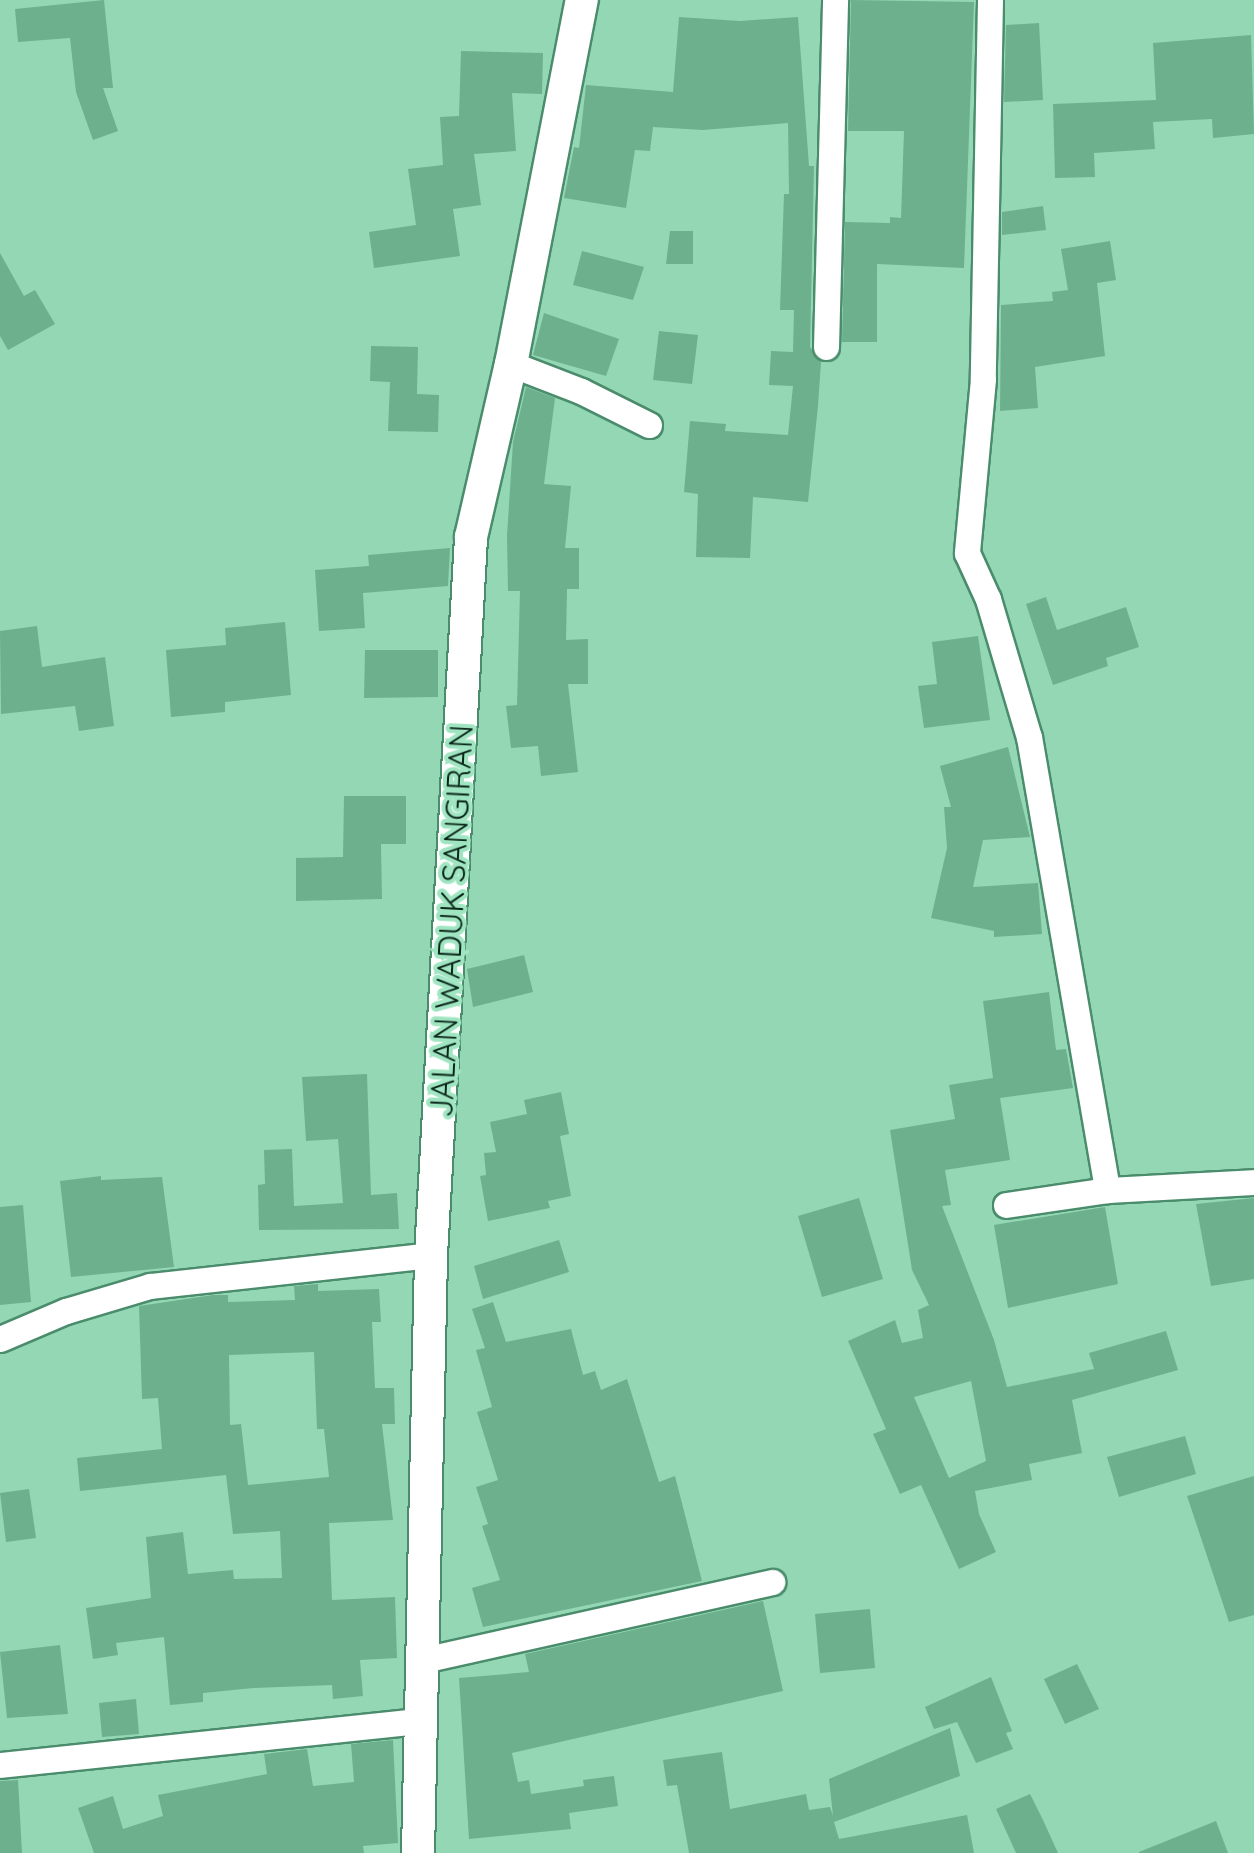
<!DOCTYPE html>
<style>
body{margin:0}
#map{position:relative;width:1254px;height:1853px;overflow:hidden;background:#93d7b4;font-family:Quicksand,sans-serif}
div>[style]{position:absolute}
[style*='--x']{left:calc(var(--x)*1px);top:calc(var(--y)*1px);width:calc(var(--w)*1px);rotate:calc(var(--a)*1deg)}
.building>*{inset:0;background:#6db08e}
.roads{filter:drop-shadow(2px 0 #4a8c6c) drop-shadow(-2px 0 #4a8c6c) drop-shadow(0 2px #4a8c6c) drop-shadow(0 -2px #4a8c6c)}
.minor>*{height:25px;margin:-12.5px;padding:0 12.5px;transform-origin:12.5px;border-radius:12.5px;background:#fff}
.tertiary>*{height:32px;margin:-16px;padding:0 16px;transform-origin:16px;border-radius:16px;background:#fff}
span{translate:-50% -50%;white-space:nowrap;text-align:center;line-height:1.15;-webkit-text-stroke:8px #a0e5c1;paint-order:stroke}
.street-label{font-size:32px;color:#0b271a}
</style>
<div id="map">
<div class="building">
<div style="clip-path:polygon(104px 0,113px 88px,103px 88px,118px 131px,93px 140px,76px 92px,70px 38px,18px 42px,15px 9px)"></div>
<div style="clip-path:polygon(851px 0,974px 2px,964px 268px,877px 264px,877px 342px,842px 342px,845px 222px,890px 223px,890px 217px,901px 218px,904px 131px,848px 131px)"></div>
<div style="clip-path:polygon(679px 17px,740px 21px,798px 17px,809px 166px,814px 166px,810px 347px,821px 362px,818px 406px,808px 502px,753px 497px,750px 558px,696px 557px,698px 494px,684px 492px,690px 421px,726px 424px,725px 431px,788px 435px,793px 386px,769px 385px,771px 351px,793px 352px,794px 310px,780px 310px,784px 194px,789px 194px,788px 123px,703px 130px,653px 127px,650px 151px,635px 150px,626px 208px,564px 198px,574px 147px,579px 148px,586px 85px,673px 92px)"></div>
<div style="clip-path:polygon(1039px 23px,1043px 100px,1004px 102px,1006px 25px)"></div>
<div style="clip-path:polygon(1251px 35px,1254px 134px,1213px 138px,1212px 119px,1153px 122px,1155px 149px,1094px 153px,1095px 177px,1055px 178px,1053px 104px,1156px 100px,1153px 43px)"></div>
<div style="clip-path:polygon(461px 51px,543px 53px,542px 94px,512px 93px,516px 151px,474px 154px,481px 205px,453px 209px,460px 256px,374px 268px,369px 232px,416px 225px,408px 169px,443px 165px,440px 117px,459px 116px)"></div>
<div style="clip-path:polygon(1043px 206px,1046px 230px,1002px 235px,1002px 212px)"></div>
<div style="clip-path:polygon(670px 231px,693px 231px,693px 264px,666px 264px)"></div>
<div style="clip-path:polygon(1110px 241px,1116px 280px,1097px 283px,1105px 356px,1035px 367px,1038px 408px,1000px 411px,1001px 305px,1053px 301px,1052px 292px,1068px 290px,1061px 249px)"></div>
<div style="clip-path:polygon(582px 251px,644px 267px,633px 300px,573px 285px)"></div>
<div style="clip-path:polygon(0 253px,24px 296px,35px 290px,55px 324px,8px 350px,0 336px)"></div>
<div style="clip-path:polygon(544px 313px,619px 339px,606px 376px,533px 355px)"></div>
<div style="clip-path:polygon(659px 331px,698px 335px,692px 384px,653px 380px)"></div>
<div style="clip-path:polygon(371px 346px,418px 347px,417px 394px,439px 395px,438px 432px,388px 431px,390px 382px,370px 381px)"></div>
<div style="clip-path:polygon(526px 387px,555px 398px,544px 484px,571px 486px,565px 548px,579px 548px,579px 589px,567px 589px,566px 640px,588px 639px,588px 684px,568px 684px,578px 772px,541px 776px,538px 746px,511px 748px,506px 706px,517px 705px,520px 591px,508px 591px,507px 536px,513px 442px)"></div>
<div style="clip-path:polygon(450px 548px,448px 586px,363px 593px,365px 628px,319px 631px,315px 570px,369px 566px,368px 555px)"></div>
<div style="clip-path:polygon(1046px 597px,1057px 630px,1126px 607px,1139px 647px,1106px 658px,1108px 666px,1053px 685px,1026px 604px)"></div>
<div style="clip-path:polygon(285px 622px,291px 695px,225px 702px,225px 712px,171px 717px,166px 650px,226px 645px,225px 628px)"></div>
<div style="clip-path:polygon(37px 626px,42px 667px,105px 657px,114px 726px,79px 731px,75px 706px,1px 714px,0 631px)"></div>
<div style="clip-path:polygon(978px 636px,990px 720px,924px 728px,918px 686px,937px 684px,932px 642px)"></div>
<div style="clip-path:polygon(365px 650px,438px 650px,438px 697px,364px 698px)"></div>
<div style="clip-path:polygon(1008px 747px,1030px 837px,983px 840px,973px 887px,1038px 883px,1042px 934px,994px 937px,994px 931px,931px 918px,947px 848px,944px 807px,951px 807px,940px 766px)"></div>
<div style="clip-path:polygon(344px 796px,406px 796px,406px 844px,381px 844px,382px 899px,296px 901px,296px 858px,343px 857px)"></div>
<div style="clip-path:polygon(524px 955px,533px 992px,473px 1007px,467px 969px)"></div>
<div style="clip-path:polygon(evenodd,1049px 992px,1056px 1050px,1066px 1049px,1073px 1088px,1000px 1098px,1010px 1160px,945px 1170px,951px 1205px,942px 1206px,994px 1340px,1007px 1387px,1094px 1369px,1089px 1353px,1166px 1331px,1178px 1370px,1072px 1400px,1082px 1453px,1029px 1464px,1032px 1480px,975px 1491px,979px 1514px,996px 1552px,959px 1569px,921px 1485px,900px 1494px,873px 1434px,886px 1429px,848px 1341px,895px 1320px,902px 1343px,923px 1338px,918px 1310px,929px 1305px,912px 1270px,890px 1130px,955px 1119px,949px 1085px,993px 1078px,983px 1001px,1049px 992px,971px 1381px,986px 1461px,949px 1478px,914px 1397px,971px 1381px)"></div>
<div style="clip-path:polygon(367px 1074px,371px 1195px,397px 1193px,399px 1229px,259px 1230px,258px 1185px,265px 1184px,264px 1150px,292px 1149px,294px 1206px,343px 1203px,338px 1139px,306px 1141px,302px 1077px)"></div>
<div style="clip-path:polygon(561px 1092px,569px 1134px,560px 1136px,571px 1196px,548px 1201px,550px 1208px,488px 1221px,480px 1176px,486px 1175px,484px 1153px,496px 1152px,490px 1122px,527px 1114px,524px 1100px)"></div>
<div style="clip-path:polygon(101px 1176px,101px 1180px,162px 1177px,174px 1267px,71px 1277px,60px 1181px)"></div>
<div style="clip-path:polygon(859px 1198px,883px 1279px,822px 1297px,798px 1216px)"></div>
<div style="clip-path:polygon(1254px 1198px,1254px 1279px,1211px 1286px,1196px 1204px)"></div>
<div style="clip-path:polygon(23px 1205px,31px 1302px,0 1305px,0 1207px)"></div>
<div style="clip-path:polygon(1105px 1207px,1118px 1284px,1008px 1308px,994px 1225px)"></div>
<div style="clip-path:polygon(559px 1240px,569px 1272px,483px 1299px,474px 1266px)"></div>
<div style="clip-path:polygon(evenodd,318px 1284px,318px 1291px,379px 1289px,381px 1322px,372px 1322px,375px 1388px,394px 1388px,395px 1424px,382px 1424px,393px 1520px,329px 1523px,332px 1600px,395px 1597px,397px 1658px,360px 1660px,363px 1696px,333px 1699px,332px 1685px,253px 1688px,203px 1693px,203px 1702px,170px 1705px,164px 1637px,116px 1643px,118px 1655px,93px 1659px,86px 1608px,151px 1598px,146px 1537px,183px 1532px,188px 1574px,233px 1570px,234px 1579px,282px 1578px,280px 1531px,233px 1534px,226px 1475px,80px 1491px,77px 1458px,162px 1449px,158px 1398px,142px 1399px,139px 1306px,213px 1295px,228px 1295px,228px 1302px,295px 1300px,294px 1286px,318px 1284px,314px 1352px,317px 1429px,324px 1429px,329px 1477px,248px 1485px,241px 1424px,230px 1425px,229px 1355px,314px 1352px)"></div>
<div style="clip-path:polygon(493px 1302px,506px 1342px,571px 1329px,583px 1375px,595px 1371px,601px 1390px,627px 1379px,659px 1482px,675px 1476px,702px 1581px,483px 1627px,472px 1588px,500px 1580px,482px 1526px,488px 1524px,476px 1487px,498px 1480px,477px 1412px,492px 1407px,476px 1350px,485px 1348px,472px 1309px)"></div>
<div style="clip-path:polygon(1185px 1436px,1196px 1474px,1119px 1497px,1107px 1457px)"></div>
<div style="clip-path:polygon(1254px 1476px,1254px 1615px,1229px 1622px,1187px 1496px)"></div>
<div style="clip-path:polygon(29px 1489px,36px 1538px,6px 1542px,0 1493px)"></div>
<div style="clip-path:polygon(763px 1601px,783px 1691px,512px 1753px,518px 1782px,529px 1780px,531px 1794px,584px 1786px,583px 1780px,614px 1776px,618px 1806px,569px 1813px,571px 1829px,469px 1839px,459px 1678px,529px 1672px,525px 1654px)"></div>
<div style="clip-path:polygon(870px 1609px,875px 1668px,820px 1673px,815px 1614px)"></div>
<div style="clip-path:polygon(60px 1645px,68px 1714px,7px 1718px,0 1652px)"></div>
<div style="clip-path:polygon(1077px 1664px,1099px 1709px,1065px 1724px,1044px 1679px)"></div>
<div style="clip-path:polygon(991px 1677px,1012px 1731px,1006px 1733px,1013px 1749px,976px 1763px,957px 1722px,934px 1729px,925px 1707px)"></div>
<div style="clip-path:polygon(136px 1699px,139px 1734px,102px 1737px,99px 1703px)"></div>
<div style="clip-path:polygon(950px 1728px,960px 1776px,834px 1822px,839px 1839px,967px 1815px,974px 1853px,689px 1853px,677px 1785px,667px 1786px,663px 1760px,722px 1752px,730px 1809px,806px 1794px,809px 1810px,830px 1807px,833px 1816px,829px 1779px)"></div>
<div style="clip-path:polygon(393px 1740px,398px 1843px,363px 1846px,364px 1853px,94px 1853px,78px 1808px,113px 1796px,123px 1829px,163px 1816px,158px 1795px,267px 1774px,264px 1754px,307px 1749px,313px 1786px,354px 1782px,351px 1744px)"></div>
<div style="clip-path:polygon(18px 1780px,22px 1853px,0 1853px,0 1781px)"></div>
<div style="clip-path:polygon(1030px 1794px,1043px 1820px,1058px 1853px,1016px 1853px,996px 1809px)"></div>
<div style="clip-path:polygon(1216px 1821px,1228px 1853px,1139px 1853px,1139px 1852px)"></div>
</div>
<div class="roads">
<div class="minor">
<div style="--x:990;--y:0;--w:379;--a:91.1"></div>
<div style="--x:983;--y:379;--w:175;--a:95.3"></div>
<div style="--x:967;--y:553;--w:51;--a:65.5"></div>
<div style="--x:988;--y:599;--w:144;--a:73.5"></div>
<div style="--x:1029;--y:737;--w:460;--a:80.2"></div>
<div style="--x:826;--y:347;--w:347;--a:-88.5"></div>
<div style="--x:511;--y:364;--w:75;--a:21.1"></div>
<div style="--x:581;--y:391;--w:76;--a:26.6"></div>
<div style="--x:1006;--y:1205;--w:102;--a:-8.4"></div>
<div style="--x:1107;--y:1190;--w:147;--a:-3.1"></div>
<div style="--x:0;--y:1339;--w:72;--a:-23"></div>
<div style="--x:66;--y:1311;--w:88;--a:-16.6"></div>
<div style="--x:150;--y:1286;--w:283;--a:-6.3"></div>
<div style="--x:423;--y:1660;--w:358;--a:-12.6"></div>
<div style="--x:0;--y:1765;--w:420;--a:-6"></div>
</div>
<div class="tertiary">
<div style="--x:418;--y:1853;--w:598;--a:-88.75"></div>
<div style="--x:431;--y:1255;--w:719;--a:-86.81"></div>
<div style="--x:471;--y:537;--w:178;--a:-77"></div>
<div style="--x:511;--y:364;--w:371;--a:-79"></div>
</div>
</div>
<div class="street-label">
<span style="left:451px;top:921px;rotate:-87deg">JALAN WADUK SANGIRAN</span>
</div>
</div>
